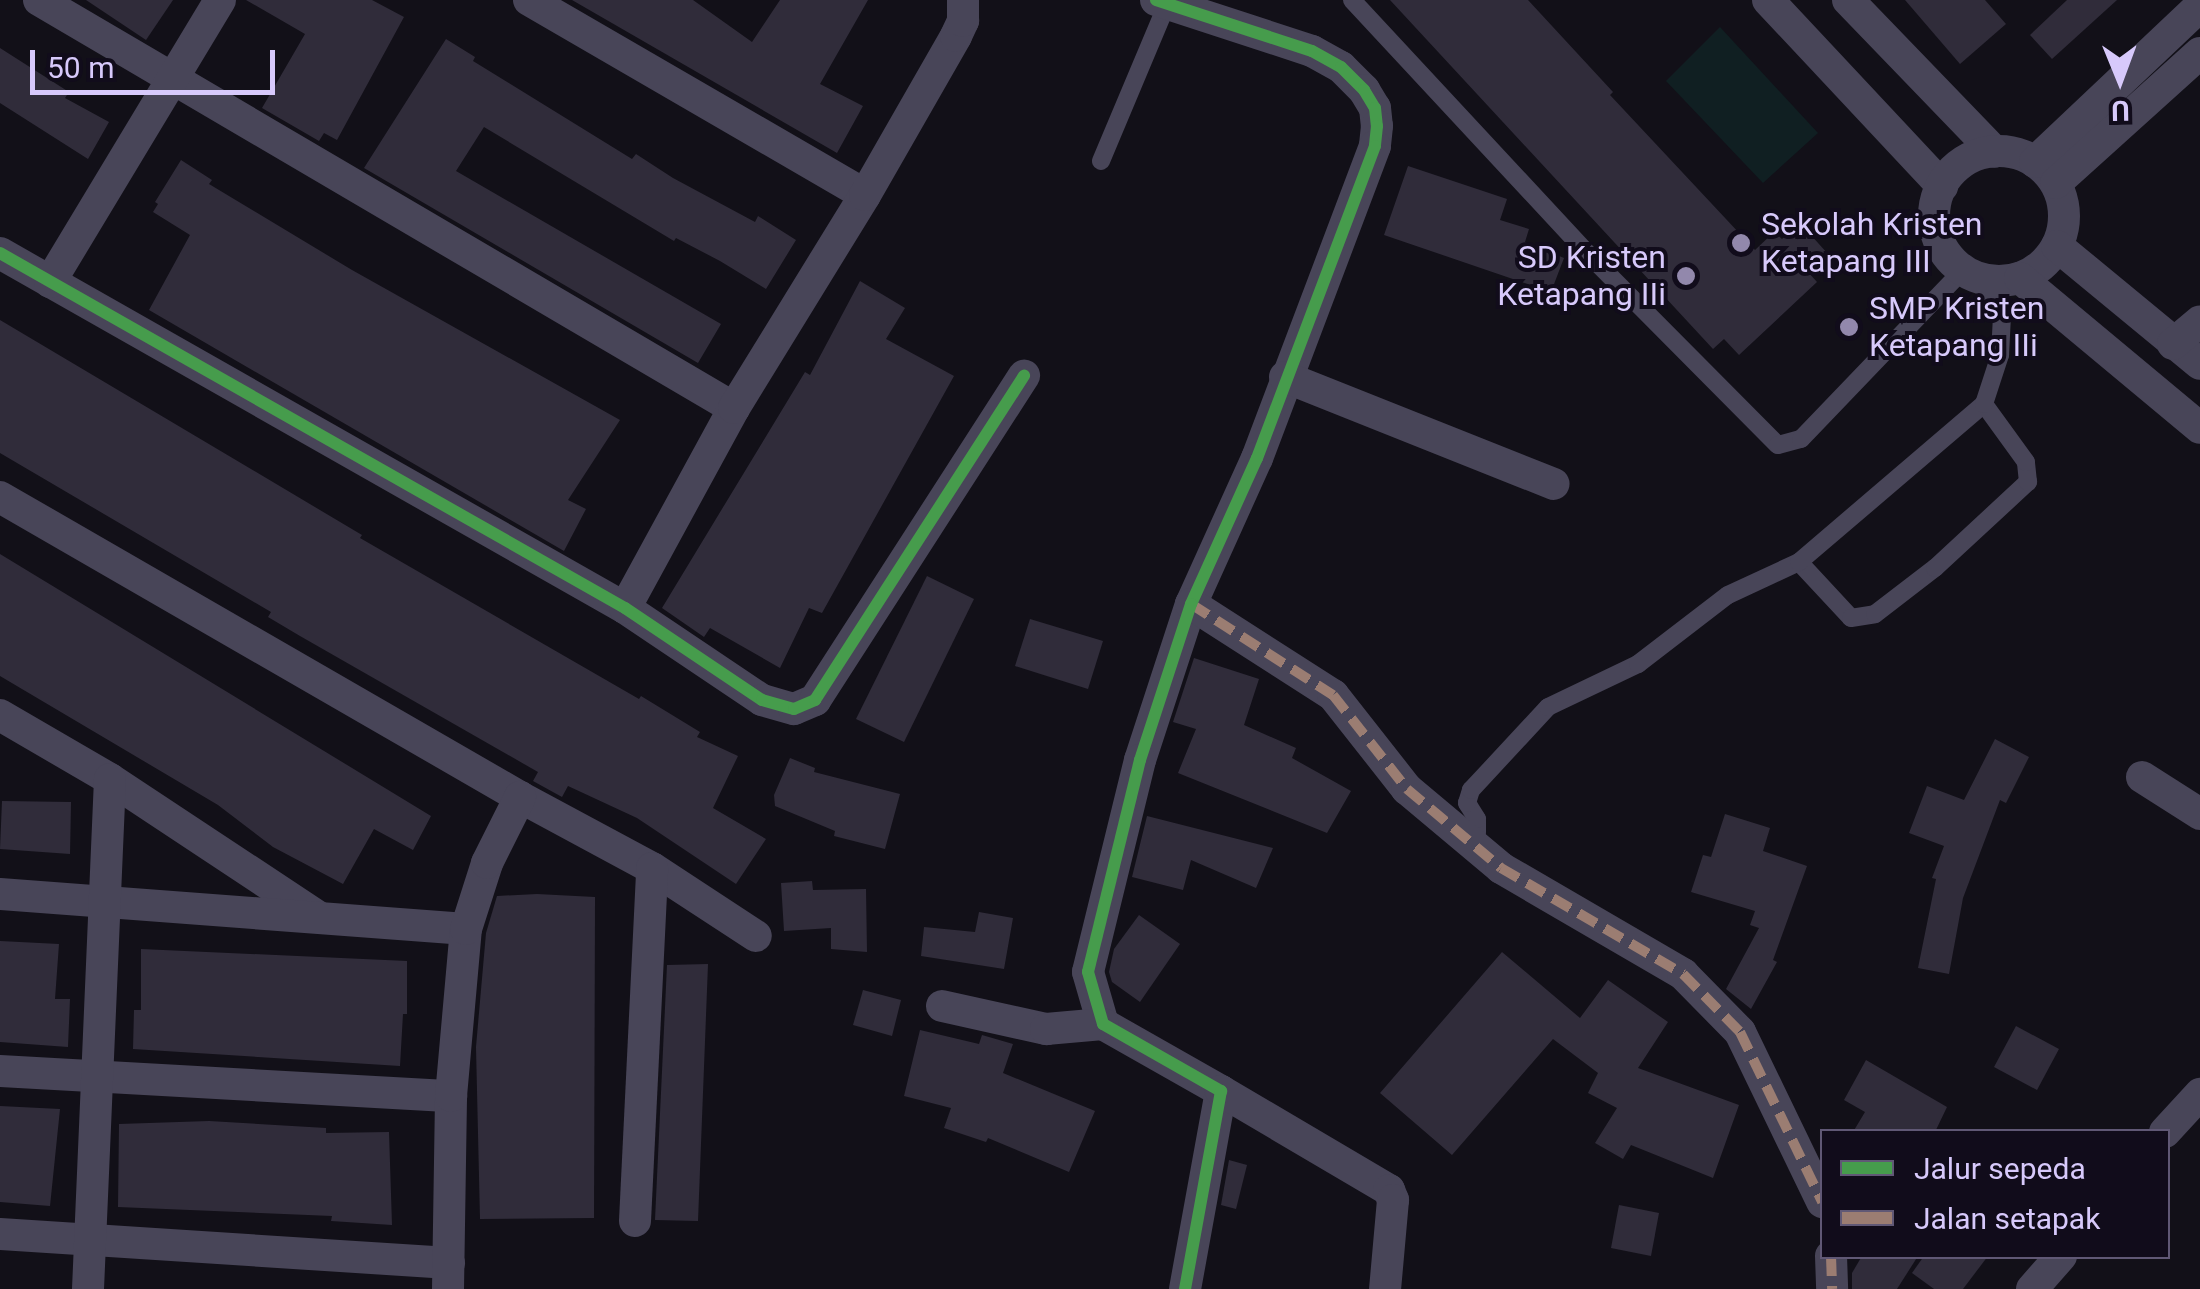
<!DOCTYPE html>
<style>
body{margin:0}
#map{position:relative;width:2200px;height:1289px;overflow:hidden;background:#121018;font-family:Roboto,sans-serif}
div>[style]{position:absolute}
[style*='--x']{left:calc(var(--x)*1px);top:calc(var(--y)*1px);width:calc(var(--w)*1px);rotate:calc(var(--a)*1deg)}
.green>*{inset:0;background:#101f22}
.building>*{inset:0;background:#302c3a}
.service>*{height:18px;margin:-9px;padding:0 9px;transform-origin:9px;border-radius:9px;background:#484558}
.minor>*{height:32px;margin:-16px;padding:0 16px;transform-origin:16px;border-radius:16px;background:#484558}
.minor>.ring{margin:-16px;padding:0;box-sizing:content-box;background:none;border:32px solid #484558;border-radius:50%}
.quiet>*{height:10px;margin-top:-5px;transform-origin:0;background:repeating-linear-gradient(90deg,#9b7d72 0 20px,transparent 0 30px)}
.cycleway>*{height:12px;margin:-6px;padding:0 6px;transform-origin:6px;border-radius:6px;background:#469c4c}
.dots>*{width:28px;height:28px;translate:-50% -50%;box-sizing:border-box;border:5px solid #110c1b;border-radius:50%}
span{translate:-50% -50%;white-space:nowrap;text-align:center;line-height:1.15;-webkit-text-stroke:8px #110c1b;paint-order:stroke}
.poi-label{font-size:32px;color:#d7c9fb}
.left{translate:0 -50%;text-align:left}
.right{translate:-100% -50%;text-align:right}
.legend{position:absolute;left:1820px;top:1129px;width:350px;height:130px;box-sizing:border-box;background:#110c1b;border:2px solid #605875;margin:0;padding:12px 18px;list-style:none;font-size:30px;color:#d7c9fb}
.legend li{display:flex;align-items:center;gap:20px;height:50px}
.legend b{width:50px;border:2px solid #605875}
.north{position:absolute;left:2070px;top:30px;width:100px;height:100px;-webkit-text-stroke:8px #110c1b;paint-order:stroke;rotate:179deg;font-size:28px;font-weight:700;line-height:40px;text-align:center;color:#d7c9fb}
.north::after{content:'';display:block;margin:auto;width:35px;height:45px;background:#d7c9fb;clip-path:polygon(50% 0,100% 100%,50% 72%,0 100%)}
.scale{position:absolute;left:30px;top:50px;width:245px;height:45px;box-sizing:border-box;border:5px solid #d7c9fb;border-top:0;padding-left:12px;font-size:30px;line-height:35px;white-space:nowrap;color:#d7c9fb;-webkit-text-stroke:8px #110c1b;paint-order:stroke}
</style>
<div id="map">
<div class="green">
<div style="clip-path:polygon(1720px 27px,1818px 133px,1763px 183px,1666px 81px)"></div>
</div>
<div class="building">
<div style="clip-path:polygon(86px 0,173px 0,146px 40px)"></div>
<div style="clip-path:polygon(246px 0,372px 0,404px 17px,337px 140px,324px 133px,319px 141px,262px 108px,305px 34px)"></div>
<div style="clip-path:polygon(572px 0,693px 0,752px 42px,780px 0,868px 0,820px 84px,863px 106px,837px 153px)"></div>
<div style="clip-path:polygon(1390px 0,1528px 0,1613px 92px,1610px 95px,1755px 250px,1774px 232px,1782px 239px,1800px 223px,1828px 254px,1808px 272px,1817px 282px,1739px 355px,1724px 339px,1713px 349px)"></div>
<div style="clip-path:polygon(1905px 0,1985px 0,2006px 24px,1960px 64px)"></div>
<div style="clip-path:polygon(2067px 0,2117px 0,2052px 59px,2030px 35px)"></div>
<div style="clip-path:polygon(446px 39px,475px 57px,473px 61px,632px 159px,636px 154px,673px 178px,755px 222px,758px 216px,796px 240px,766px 289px,720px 261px,676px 238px,674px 241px,484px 127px,456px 171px,721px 324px,698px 363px,364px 168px)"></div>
<div style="clip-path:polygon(0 48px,69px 92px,65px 98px,109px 122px,88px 159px,0 103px)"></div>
<div style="clip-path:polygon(181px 160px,212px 180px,209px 184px,352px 270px,620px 420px,568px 500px,586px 509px,564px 551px,149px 310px,190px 235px,153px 212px,158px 204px,155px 202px)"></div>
<div style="clip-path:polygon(1408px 166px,1507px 199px,1500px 220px,1529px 229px,1525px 242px,1564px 258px,1551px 292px,1384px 235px)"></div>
<div style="clip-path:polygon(860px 281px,905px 308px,886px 339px,954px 376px,822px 613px,809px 608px,780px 668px,710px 628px,704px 637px,662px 608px,805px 372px,810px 375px)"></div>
<div style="clip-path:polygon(0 320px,362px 535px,360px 538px,639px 699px,641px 696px,700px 732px,697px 737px,738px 756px,713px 808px,766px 839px,736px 884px,637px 818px,568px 786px,562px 797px,533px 781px,538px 772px,300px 636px,268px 617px,271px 612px,0 453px)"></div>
<div style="clip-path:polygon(0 554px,431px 816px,413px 850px,374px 829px,343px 884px,273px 847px,218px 805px,0 676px)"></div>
<div style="clip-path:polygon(927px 576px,974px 599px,904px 742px,856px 719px)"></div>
<div style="clip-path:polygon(1030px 619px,1103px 641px,1088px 689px,1015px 666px)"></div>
<div style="clip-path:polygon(1194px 658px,1259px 679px,1244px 725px,1296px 748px,1292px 758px,1351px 791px,1327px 833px,1178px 773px,1196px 729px,1173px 722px)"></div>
<div style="clip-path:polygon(1995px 739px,2029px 757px,2006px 803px,2000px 800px,1963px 898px,1949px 974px,1918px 968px,1936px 879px,1932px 878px,1944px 846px,1909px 833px,1927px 786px,1964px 800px)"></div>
<div style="clip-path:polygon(790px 758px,815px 768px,814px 772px,900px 794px,885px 849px,834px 836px,835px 831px,775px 806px,774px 795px)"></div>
<div style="clip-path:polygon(2px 801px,71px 802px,70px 854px,0 849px)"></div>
<div style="clip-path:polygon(1725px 814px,1770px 828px,1763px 851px,1807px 866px,1773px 960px,1777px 962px,1751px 1009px,1726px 989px,1759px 928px,1750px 925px,1755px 911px,1691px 892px,1703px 855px,1711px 857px)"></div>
<div style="clip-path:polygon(1147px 816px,1273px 848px,1256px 888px,1191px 860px,1183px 890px,1132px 877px)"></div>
<div style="clip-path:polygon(812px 881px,813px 890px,866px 889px,867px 952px,831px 949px,831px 928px,784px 931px,781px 883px)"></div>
<div style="clip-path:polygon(537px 894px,595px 897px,594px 1218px,480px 1219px,476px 1047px,486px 933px,497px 896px)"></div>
<div style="clip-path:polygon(979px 912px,1013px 918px,1004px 969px,921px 956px,924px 927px,975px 932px)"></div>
<div style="clip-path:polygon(1139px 915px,1180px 944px,1140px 1002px,1112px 982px,1109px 972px,1114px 949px)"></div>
<div style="clip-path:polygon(0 941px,59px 944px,55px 999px,70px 999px,68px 1047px,0 1042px)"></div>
<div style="clip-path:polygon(141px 949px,407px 961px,407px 1014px,403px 1014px,400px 1066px,133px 1049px,134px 1010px,141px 1010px)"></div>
<div style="clip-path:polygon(1502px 952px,1580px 1018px,1608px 980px,1668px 1022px,1638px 1068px,1739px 1105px,1713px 1178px,1631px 1145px,1623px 1159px,1595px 1143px,1617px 1108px,1588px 1093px,1598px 1073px,1553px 1039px,1452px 1155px,1380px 1093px)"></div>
<div style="clip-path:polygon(708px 964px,698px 1221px,655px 1220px,667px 965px)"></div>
<div style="clip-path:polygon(863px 990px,901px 1000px,892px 1036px,853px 1025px)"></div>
<div style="clip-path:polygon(2016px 1026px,2059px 1049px,2037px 1090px,1994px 1067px)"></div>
<div style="clip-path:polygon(920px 1030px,979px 1044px,982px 1035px,1013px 1044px,1003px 1073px,1095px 1111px,1069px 1172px,988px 1138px,986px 1142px,944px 1128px,951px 1108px,904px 1096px)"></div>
<div style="clip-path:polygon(1866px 1060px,1947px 1107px,1935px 1132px,1853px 1132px,1865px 1112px,1844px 1100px)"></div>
<div style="clip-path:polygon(0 1106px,60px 1109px,50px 1206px,0 1202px)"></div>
<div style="clip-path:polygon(209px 1121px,326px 1128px,326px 1133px,389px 1132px,392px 1225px,331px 1221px,332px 1216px,118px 1207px,119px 1124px)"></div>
<div style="clip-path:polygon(1229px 1160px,1247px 1165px,1236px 1209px,1221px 1205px)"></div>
<div style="clip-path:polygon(1619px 1205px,1659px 1213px,1651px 1256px,1611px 1248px)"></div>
<div style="clip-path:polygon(1862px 1256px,1918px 1256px,1897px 1289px,1852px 1289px,1852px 1273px)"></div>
<div style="clip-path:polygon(1924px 1256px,1988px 1256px,1963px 1289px,1934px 1289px,1912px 1273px)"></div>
</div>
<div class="service">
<div style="--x:1352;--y:0;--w:347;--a:47.1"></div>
<div style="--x:1588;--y:254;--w:269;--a:45.2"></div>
<div style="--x:1778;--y:445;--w:24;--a:-15"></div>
<div style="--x:1801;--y:439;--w:234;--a:-46.2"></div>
<div style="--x:1101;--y:161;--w:168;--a:-67.2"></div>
<div style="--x:1799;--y:562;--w:76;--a:47.1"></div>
<div style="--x:1851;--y:618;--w:24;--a:-9"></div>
<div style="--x:1875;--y:614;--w:76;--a:-37.5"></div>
<div style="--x:1935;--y:568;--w:127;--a:-42.8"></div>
<div style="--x:2028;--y:482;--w:20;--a:-96"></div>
<div style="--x:2026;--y:462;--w:72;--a:-125.9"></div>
<div style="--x:1470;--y:842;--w:12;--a:-55"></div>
<div style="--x:1477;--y:832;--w:13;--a:-90"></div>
<div style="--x:1477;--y:819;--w:19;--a:-122"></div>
<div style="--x:1467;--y:803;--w:14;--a:-73"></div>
<div style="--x:1471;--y:790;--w:113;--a:-47.1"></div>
<div style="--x:1548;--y:707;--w:100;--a:-25.5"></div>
<div style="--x:1638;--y:664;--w:113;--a:-37.5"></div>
<div style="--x:1728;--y:595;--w:78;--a:-24.9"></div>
<div style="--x:1799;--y:562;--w:243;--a:-40.5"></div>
<div style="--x:1984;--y:404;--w:52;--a:-71.9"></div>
<div style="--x:2000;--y:355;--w:40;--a:-87.1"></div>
<div style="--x:2002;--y:315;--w:41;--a:-119.1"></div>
</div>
<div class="minor">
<div style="--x:39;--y:0;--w:806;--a:30.42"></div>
<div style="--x:529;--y:0;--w:388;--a:30.1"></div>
<div style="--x:1156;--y:0;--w:164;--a:18.1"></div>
<div style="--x:1312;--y:51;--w:33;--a:29"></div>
<div style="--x:1341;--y:67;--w:33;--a:45"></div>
<div style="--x:1364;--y:90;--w:21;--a:59"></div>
<div style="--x:1375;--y:108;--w:18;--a:84"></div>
<div style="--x:1377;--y:126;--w:20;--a:96"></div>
<div style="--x:1375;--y:146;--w:334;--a:110.7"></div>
<div style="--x:1257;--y:458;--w:160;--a:114.3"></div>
<div style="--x:1191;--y:604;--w:164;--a:108.1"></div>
<div style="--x:1140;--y:760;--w:218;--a:103.8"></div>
<div style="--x:1088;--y:972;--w:54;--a:73.9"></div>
<div style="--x:1103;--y:1024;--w:136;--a:29.6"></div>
<div style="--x:1221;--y:1091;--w:201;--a:100.3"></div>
<div style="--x:1768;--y:0;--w:255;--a:46.9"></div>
<div style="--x:1848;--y:0;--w:211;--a:46"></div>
<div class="ring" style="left:1934px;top:151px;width:98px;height:98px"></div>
<div style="--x:2035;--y:162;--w:227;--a:-43.4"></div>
<div style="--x:2056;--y:183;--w:194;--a:-42.1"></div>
<div style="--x:2057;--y:246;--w:185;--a:39.5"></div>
<div style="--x:0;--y:253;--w:719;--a:29.6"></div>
<div style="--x:625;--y:608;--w:165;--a:33.9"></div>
<div style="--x:762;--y:700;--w:33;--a:16"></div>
<div style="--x:794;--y:709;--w:23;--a:-23"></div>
<div style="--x:815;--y:700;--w:386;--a:-57.2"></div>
<div style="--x:2020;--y:278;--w:234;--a:39.8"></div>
<div style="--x:50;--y:282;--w:329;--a:-58.9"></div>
<div style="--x:2173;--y:344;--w:35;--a:-40"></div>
<div style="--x:1285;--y:377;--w:289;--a:21.7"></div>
<div style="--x:0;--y:497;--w:600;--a:29.98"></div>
<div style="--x:520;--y:797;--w:150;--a:28.3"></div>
<div style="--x:652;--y:868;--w:124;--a:33.2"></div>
<div style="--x:1191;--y:604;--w:169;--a:32.7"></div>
<div style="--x:1333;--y:695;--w:120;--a:51.8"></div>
<div style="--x:1407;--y:789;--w:123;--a:40"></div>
<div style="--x:1501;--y:868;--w:211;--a:30.2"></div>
<div style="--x:1683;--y:974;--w:81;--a:45.5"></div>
<div style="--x:1740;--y:1032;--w:189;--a:64.2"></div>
<div style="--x:625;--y:608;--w:228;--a:-61.4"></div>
<div style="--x:734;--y:408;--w:250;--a:-58.4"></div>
<div style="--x:865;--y:195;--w:183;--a:-60.2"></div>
<div style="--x:956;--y:36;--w:17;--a:-65"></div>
<div style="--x:963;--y:21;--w:21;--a:-90"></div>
<div style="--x:0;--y:715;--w:127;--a:30.2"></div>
<div style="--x:110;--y:779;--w:248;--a:33.5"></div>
<div style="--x:2142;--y:777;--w:69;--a:32.5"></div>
<div style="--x:0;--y:894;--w:467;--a:4.3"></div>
<div style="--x:942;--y:1006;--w:107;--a:12.5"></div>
<div style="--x:1046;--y:1029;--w:57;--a:-5"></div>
<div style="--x:0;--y:1071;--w:452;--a:3.2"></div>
<div style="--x:1221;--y:1091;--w:195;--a:30.5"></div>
<div style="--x:1389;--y:1190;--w:11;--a:68"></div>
<div style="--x:1393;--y:1200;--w:89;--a:95.1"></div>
<div style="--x:2165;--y:1132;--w:52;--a:-47.4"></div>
<div style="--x:635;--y:1221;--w:353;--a:-87.2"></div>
<div style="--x:0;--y:1234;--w:450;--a:3.7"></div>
<div style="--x:1831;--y:1256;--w:33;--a:88"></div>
<div style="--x:88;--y:1289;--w:510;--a:-87.53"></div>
<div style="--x:448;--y:1289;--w:193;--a:-89.1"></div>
<div style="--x:451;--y:1096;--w:168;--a:-84.9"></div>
<div style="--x:466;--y:929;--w:69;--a:-72.3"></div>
<div style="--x:487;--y:863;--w:74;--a:-63.4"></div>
<div style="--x:2032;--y:1289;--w:44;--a:-48.7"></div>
</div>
<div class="quiet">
<div style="--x:1191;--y:604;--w:169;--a:32.7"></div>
<div style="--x:1333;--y:695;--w:120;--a:51.8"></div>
<div style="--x:1407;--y:789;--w:123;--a:40"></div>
<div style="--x:1501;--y:868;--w:211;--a:30.2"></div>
<div style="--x:1683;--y:974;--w:81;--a:45.5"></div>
<div style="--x:1740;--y:1032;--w:189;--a:64.2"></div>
<div style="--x:1831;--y:1256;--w:33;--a:88"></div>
</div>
<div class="cycleway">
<div style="--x:1156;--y:0;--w:164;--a:18.1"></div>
<div style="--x:1312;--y:51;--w:33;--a:29"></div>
<div style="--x:1341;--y:67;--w:33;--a:45"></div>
<div style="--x:1364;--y:90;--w:21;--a:59"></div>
<div style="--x:1375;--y:108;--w:18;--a:84"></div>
<div style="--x:1377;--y:126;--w:20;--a:96"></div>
<div style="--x:1375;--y:146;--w:334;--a:110.7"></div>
<div style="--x:1257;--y:458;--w:160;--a:114.3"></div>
<div style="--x:1191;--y:604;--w:164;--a:108.1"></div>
<div style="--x:1140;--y:760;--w:218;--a:103.8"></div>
<div style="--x:1088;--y:972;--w:54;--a:73.9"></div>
<div style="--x:1103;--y:1024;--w:136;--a:29.6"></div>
<div style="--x:1221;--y:1091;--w:201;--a:100.3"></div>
<div style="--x:0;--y:253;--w:719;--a:29.6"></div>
<div style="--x:625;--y:608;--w:165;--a:33.9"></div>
<div style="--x:762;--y:700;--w:33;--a:16"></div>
<div style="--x:794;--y:709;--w:23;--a:-23"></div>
<div style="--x:815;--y:700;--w:386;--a:-57.2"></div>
</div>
<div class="dots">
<div style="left:1741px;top:243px;background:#9288ac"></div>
<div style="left:1686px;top:276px;background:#9288ac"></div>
<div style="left:1849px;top:327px;background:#9288ac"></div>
</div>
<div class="poi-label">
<span class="left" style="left:1761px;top:243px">Sekolah Kristen<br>Ketapang III</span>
<span class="right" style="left:1666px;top:276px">SD Kristen<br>Ketapang IIi</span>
<span class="left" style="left:1869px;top:327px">SMP Kristen<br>Ketapang IIi</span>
</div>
<ul class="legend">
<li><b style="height:12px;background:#469c4c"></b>Jalur sepeda</li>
<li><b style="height:12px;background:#9b7d72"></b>Jalan setapak</li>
</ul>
<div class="north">U</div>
<div class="scale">50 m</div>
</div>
